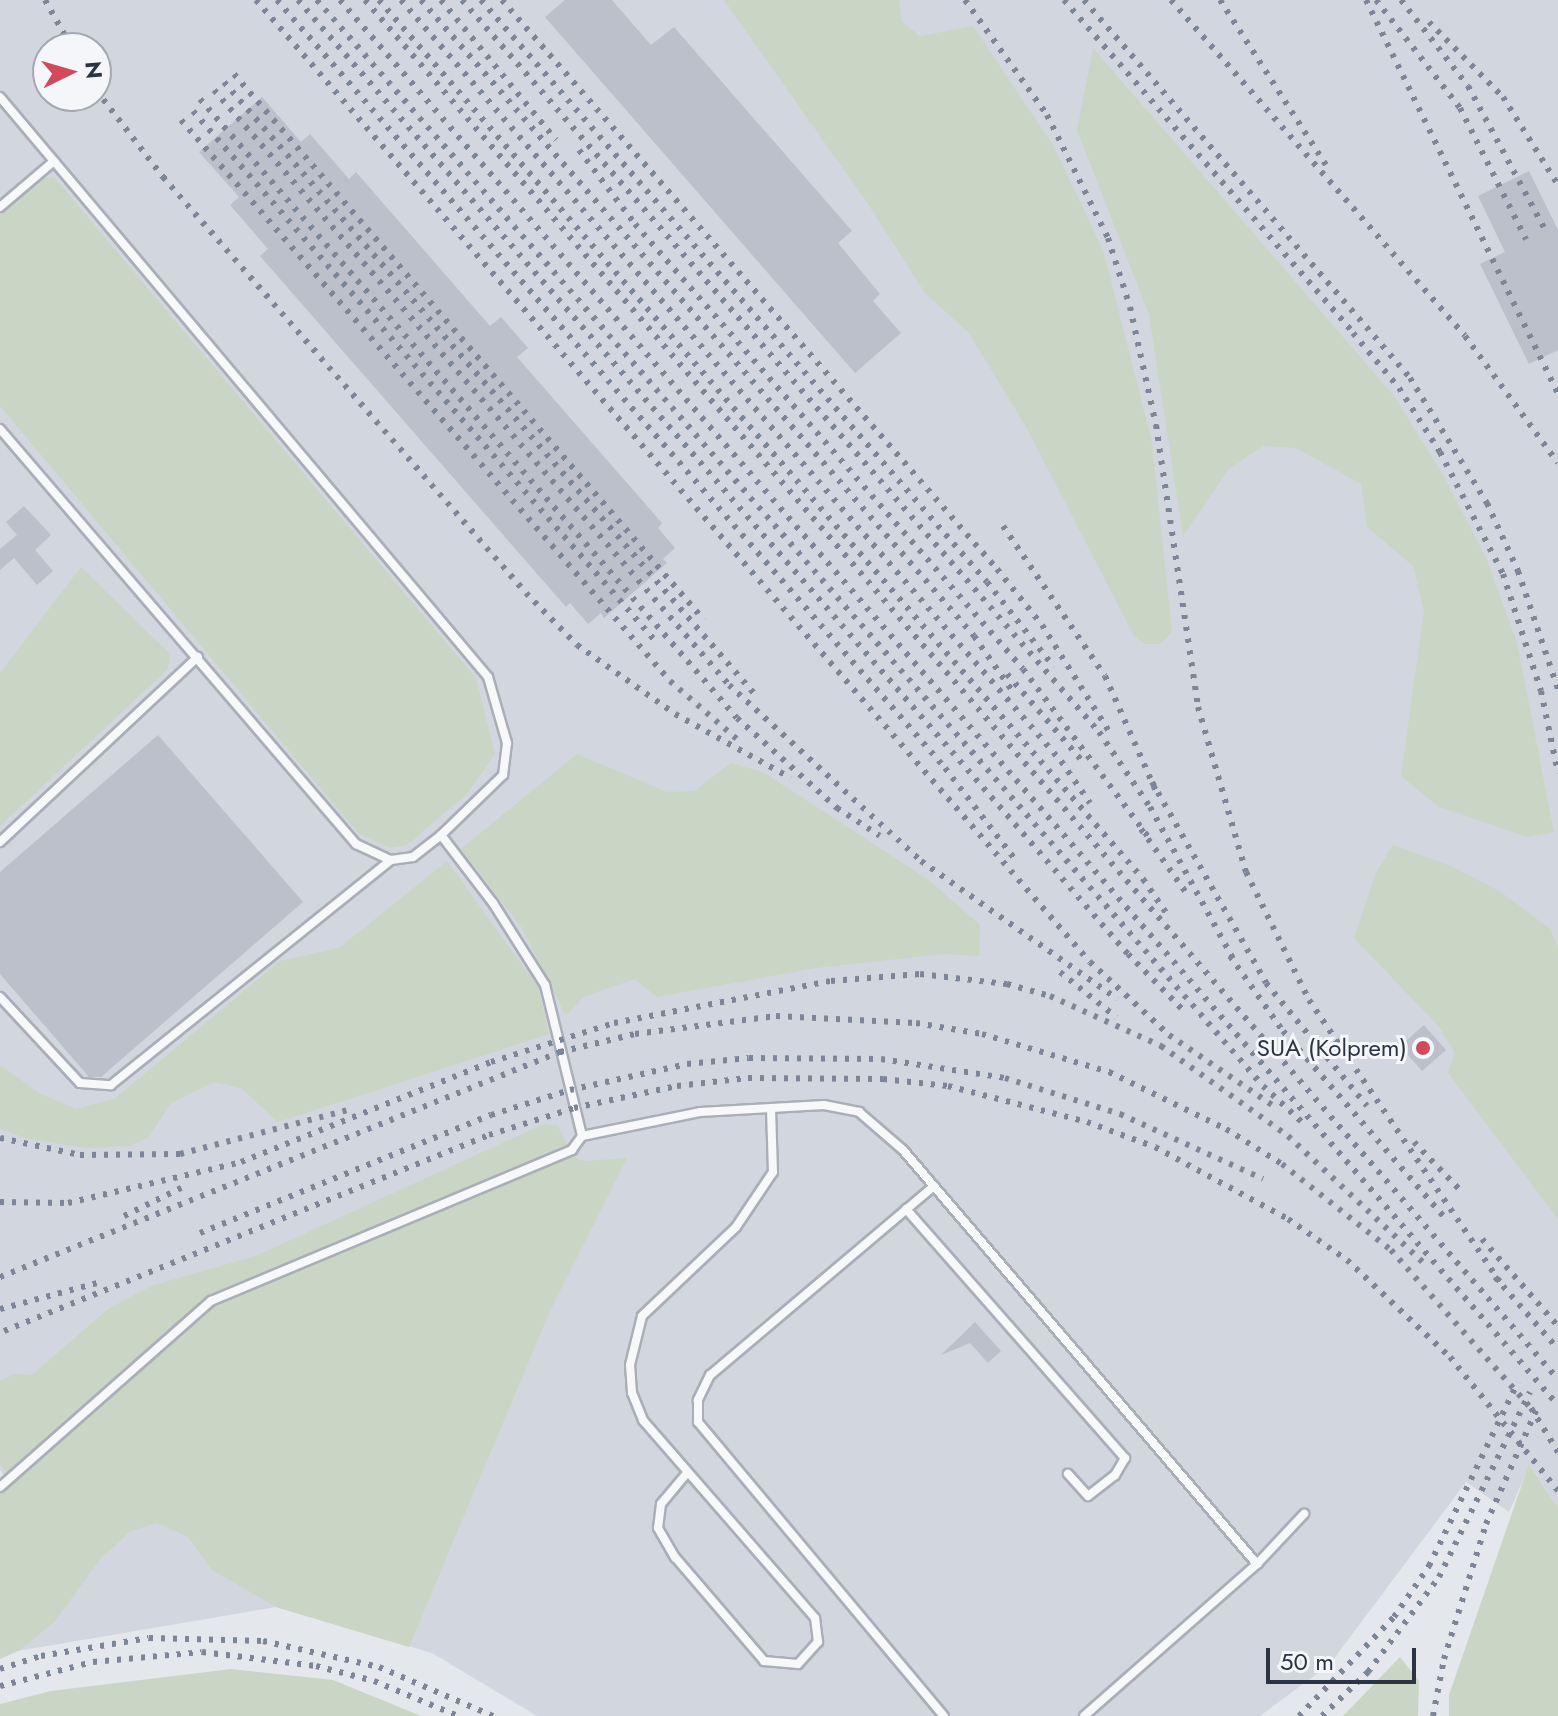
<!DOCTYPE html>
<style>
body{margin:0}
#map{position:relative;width:1558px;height:1716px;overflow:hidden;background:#e4e7ec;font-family:Jost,sans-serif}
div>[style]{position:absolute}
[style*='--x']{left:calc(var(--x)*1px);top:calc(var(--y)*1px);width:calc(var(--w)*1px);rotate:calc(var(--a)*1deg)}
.built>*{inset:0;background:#d2d6de}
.green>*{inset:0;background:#c9d6c5}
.building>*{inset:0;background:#bbc0ca}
.roads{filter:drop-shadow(2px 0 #a9aeb7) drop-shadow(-2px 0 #a9aeb7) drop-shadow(0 2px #a9aeb7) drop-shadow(0 -2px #a9aeb7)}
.service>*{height:8px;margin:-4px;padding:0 4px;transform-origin:4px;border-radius:4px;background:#f7f8fa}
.rail>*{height:6px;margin-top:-3px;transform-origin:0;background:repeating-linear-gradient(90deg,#7d8696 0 4px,transparent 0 12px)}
.dots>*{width:22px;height:22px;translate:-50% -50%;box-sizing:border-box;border:4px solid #f4f6f9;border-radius:50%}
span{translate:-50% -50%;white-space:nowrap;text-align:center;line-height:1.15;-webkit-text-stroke:6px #f4f6f9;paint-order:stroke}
.poi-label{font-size:24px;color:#2b3445}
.right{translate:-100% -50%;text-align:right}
.north{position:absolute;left:32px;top:32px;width:80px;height:80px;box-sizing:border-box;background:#f4f6f9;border:2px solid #a4a8b1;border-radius:50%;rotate:85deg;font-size:22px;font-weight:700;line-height:32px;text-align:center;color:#2b3445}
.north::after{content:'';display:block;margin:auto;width:28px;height:36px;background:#d1495b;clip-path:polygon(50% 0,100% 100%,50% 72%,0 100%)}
.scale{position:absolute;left:1266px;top:1648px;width:150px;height:36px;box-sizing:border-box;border:4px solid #2b3445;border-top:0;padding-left:10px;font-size:24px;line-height:28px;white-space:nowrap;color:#2b3445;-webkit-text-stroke:6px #f4f6f9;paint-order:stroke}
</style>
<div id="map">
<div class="built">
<div style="clip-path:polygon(evenodd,0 0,1558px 0,1558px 1508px,1530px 1465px,1509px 1512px,1466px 1482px,1330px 1664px,1260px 1716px,537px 1716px,432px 1653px,276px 1607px,0 1654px,0 1490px,9px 1482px,0 1470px,0 0,48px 48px,96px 48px,96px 96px,48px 96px,48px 48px)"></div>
</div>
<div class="green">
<div style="clip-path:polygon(724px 0,899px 0,902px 22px,920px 36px,973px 26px,1053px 145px,1103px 250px,1152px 442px,1172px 632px,1160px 644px,1145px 644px,1134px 636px,1025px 425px,968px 332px,925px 293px,868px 204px)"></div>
<div style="clip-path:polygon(1093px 48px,1395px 397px,1446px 480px,1487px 560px,1517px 643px,1554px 832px,1528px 837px,1439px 807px,1401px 776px,1424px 611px,1413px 566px,1367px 527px,1361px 484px,1296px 448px,1263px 446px,1228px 470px,1183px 536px,1149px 315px,1077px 130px)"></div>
<div style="clip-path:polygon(54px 177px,476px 678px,495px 754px,467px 794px,407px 845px,391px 848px,358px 833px,0 406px,0 216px,40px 178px)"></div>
<div style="clip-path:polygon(81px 567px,170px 654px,168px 669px,0 826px,0 673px)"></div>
<div style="clip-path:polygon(577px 754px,667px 792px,694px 791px,731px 763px,763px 772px,929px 880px,980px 925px,979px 956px,944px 954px,816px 968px,657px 997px,635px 979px,583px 997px,566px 1016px,522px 928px,461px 849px)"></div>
<div style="clip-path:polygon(1393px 845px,1451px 866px,1501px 892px,1549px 928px,1558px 946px,1558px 1219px,1448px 1073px,1455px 1053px,1439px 1027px,1354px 938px,1376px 872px)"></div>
<div style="clip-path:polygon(447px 861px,538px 987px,549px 1034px,278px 1122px,241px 1088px,214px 1082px,170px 1104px,149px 1137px,130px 1146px,86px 1148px,24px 1138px,0 1128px,0 1065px,41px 1094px,76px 1109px,114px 1099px,280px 961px,339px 948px)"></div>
<div style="clip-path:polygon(544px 1124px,558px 1126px,573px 1157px,586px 1161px,627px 1158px,550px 1311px,409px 1647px,276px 1607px,212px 1570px,188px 1537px,157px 1523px,131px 1531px,101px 1558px,55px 1621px,20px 1650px,0 1659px,0 1492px,11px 1481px,0 1464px,0 1381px,14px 1374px,32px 1375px,108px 1309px,151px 1286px,256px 1256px)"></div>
<div style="clip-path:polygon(1529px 1464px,1558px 1508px,1558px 1716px,1449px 1716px,1449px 1695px)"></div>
<div style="clip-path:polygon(1400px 1657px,1419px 1681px,1418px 1716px,1343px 1716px)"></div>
<div style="clip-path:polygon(231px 1669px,333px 1680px,421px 1716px,0 1716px,0 1704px,51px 1691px)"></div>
</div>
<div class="building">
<div style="clip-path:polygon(565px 0,612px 0,651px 45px,674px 27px,852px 231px,838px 243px,880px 294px,873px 301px,901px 333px,855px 373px,545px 17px)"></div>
<div style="clip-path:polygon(262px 97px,301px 142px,310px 134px,349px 179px,356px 172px,490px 326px,501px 317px,528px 348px,517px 357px,662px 523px,658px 528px,675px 548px,663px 559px,667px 563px,604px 618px,601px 613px,588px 624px,570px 603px,566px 607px,260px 256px,268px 249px,230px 205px,239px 197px,199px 152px)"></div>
<div style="clip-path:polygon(1529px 171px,1558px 230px,1558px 350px,1529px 364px,1480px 264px,1505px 252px,1478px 196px)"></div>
<div style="clip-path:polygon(24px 506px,51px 535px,35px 550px,53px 571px,37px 585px,14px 558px,0 570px,0 549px,17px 535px,6px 522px)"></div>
<div style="clip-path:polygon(158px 735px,303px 902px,101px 1077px,89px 1077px,0 974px,0 872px)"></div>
<div style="clip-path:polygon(1424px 1025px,1446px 1050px,1422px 1071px,1400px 1046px)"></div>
<div style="clip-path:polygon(975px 1322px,1001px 1351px,988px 1363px,970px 1343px,941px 1355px)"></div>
</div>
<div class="roads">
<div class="service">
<div style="--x:0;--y:97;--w:758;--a:49.92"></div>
<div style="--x:488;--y:677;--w:69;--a:73.9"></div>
<div style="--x:507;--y:743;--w:32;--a:97"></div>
<div style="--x:503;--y:775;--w:86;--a:135.9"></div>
<div style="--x:441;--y:835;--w:86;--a:52.6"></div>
<div style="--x:493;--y:903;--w:97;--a:57.6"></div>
<div style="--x:545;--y:985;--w:155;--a:76.2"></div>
<div style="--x:582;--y:1136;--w:17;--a:126"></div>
<div style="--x:572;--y:1150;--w:391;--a:157.3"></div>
<div style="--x:211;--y:1301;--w:281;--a:138.6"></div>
<div style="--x:0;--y:207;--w:71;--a:-40.4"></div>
<div style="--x:0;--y:429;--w:547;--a:49.38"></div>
<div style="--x:356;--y:844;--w:38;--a:25"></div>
<div style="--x:391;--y:860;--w:22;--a:-8"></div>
<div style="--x:413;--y:857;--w:36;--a:-38"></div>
<div style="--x:0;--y:842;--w:271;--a:-43.1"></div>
<div style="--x:0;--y:997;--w:117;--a:47.1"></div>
<div style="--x:80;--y:1083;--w:31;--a:4"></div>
<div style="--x:111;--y:1085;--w:359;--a:-38.8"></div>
<div style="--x:582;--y:1136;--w:120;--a:-11.5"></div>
<div style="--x:700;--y:1112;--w:124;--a:-3.2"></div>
<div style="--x:824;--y:1105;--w:36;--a:11"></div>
<div style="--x:859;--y:1112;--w:58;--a:40.8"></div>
<div style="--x:903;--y:1150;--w:545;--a:49.47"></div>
<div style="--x:1257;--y:1564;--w:230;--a:138.7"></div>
<div style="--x:934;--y:1186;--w:293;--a:139.8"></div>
<div style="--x:710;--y:1375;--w:28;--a:116"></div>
<div style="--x:698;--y:1400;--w:22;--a:90"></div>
<div style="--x:698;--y:1422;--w:383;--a:50.1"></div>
<div style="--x:906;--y:1209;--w:332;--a:48.7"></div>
<div style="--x:1125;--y:1458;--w:20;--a:120"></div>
<div style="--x:1115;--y:1475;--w:34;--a:142"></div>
<div style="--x:1088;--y:1496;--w:30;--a:-132"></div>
<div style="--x:687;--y:1473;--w:40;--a:130"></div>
<div style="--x:661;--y:1504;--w:24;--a:97"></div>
<div style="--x:658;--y:1528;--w:34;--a:60"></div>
<div style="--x:675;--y:1557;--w:137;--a:49.4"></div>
<div style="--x:764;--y:1661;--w:34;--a:5"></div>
<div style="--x:798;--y:1664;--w:30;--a:-48"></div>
<div style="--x:818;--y:1642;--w:24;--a:-97"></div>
<div style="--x:815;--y:1618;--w:262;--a:-131"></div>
<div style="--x:643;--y:1420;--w:29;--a:-112"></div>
<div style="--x:632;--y:1393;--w:28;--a:-94"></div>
<div style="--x:630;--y:1365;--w:50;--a:-76.2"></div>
<div style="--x:642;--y:1316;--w:129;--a:-43.4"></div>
<div style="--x:736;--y:1227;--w:66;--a:-56.1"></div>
<div style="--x:773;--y:1172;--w:63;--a:-91.8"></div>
<div style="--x:1257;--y:1564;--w:69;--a:-46.8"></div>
</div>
</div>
<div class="rail">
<div style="--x:45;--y:0;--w:55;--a:60.6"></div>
<div style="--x:256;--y:0;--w:1273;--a:49.08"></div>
<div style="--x:1090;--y:962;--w:108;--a:42.7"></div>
<div style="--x:1169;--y:1035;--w:125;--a:34.2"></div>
<div style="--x:277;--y:0;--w:1018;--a:48.98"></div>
<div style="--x:945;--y:768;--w:118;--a:52.5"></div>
<div style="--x:298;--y:0;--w:1265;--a:48.98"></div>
<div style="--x:1128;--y:954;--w:81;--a:45.5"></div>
<div style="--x:317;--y:0;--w:1440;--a:48.94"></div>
<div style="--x:1263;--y:1086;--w:54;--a:42.8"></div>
<div style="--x:340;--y:0;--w:1859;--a:49.08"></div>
<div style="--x:365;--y:0;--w:1823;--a:49.14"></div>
<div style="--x:379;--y:0;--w:1165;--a:49"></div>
<div style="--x:1143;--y:879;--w:46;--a:55.6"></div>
<div style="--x:401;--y:0;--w:1007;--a:49.07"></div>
<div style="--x:1061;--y:761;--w:51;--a:55.4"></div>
<div style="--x:421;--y:0;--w:843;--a:48.99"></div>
<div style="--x:974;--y:636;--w:65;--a:55.1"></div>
<div style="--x:441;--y:0;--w:181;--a:50.6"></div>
<div style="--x:462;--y:0;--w:970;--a:48.97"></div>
<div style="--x:1099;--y:732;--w:91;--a:55.8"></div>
<div style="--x:1150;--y:807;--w:179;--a:61.3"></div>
<div style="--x:481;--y:0;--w:771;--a:49"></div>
<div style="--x:987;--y:582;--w:108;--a:51.8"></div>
<div style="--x:502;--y:0;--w:754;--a:48.98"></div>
<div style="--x:997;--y:569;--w:72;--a:51.2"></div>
<div style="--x:1042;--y:625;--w:131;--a:57.8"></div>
<div style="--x:965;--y:0;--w:141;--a:54.5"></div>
<div style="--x:1047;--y:115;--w:137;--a:63.6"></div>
<div style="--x:1108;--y:238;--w:72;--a:72.3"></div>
<div style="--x:1130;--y:307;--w:121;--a:77.6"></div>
<div style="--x:1156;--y:425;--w:285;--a:81.5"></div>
<div style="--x:1198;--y:707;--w:172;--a:73.8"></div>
<div style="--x:1246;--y:872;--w:143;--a:63.8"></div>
<div style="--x:1309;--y:1000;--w:343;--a:55.9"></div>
<div style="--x:1064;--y:0;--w:441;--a:49"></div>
<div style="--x:1353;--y:333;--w:72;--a:50.1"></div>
<div style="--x:1399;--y:388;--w:76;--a:57.4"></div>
<div style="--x:1440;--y:452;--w:137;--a:62.7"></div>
<div style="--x:1503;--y:574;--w:123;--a:72"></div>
<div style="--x:1541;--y:691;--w:84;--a:78.3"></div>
<div style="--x:1084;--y:0;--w:499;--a:49.2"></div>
<div style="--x:1410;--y:378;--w:147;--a:58.4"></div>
<div style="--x:1487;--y:503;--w:75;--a:65.5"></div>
<div style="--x:1518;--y:571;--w:125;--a:71.3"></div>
<div style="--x:1171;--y:0;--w:446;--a:48.8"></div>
<div style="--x:1465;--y:336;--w:157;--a:53.8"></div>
<div style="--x:1220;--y:0;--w:196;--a:57.3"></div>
<div style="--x:1366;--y:0;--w:437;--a:64"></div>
<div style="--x:1376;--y:0;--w:137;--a:52.1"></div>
<div style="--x:1460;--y:108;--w:147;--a:63.3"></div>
<div style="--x:1401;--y:0;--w:109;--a:52.1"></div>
<div style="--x:1468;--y:86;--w:161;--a:61.8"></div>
<div style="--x:1429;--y:22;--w:105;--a:45.4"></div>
<div style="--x:1503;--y:97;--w:104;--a:58"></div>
<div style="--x:234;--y:74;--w:720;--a:49.28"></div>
<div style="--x:224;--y:82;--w:815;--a:49.08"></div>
<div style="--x:96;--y:90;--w:110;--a:52.4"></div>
<div style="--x:163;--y:177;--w:552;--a:48.89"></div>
<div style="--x:526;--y:593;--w:73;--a:45.6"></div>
<div style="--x:577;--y:645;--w:120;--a:35.1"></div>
<div style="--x:675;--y:714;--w:132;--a:28.9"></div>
<div style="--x:214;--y:90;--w:787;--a:49.12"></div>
<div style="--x:729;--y:685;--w:260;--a:42.5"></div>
<div style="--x:921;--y:861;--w:240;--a:35.1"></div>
<div style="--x:200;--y:99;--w:819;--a:49.06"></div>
<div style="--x:737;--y:718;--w:135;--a:42"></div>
<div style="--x:837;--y:808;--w:51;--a:33.1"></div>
<div style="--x:193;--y:111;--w:707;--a:48.9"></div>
<div style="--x:181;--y:120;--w:744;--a:48.92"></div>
<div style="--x:670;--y:681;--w:90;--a:40.9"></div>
<div style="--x:579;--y:150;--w:93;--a:52.9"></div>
<div style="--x:635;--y:224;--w:590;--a:48.91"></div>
<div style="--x:1023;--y:669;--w:209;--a:53.3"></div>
<div style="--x:1003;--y:526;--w:181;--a:55.8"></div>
<div style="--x:1105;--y:676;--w:126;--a:66.1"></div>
<div style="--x:1007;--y:674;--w:116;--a:49.2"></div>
<div style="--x:1152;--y:782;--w:231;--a:60.4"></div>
<div style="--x:1266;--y:983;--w:159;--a:50.6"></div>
<div style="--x:1141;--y:829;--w:80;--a:54.7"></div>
<div style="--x:1230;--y:956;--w:92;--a:54.8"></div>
<div style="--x:1283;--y:1031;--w:245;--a:49.1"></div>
<div style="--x:1060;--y:972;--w:72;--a:38.8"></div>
<div style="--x:0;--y:1138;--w:82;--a:12"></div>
<div style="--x:80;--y:1155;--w:100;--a:-0.6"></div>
<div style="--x:180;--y:1154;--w:174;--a:-14.7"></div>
<div style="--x:1414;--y:1142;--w:69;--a:46.2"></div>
<div style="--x:0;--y:1202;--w:68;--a:0.8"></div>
<div style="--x:68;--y:1203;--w:178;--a:-13.3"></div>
<div style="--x:241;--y:1162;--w:269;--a:-21.8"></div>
<div style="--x:491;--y:1062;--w:129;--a:-17.6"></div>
<div style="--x:614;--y:1023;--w:221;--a:-11"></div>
<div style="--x:831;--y:981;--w:89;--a:-4.5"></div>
<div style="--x:920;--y:974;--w:88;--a:6.6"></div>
<div style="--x:1007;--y:984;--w:45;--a:15.6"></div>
<div style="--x:1050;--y:996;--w:122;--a:24.2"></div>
<div style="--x:1161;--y:1046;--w:156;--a:35.3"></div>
<div style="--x:1288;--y:1136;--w:192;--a:43.1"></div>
<div style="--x:124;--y:1216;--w:64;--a:-26.2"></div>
<div style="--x:200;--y:1233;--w:314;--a:-22.1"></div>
<div style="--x:491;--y:1115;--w:83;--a:-17.6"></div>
<div style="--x:570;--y:1090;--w:120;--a:-12.5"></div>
<div style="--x:687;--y:1064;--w:62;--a:-5.5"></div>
<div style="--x:749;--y:1058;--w:132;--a:0.4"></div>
<div style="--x:881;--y:1059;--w:125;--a:8.7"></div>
<div style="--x:1005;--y:1078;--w:121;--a:17.4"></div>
<div style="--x:1120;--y:1114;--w:157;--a:24.4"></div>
<div style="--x:1482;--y:1239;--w:116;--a:48.9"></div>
<div style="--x:0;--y:1277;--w:604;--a:-21.89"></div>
<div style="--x:560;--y:1052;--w:77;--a:-13.5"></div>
<div style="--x:635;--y:1034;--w:142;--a:-7.3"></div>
<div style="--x:776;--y:1016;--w:140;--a:2.9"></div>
<div style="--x:916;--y:1023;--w:67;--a:9.5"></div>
<div style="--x:982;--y:1034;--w:133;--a:16.7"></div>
<div style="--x:1109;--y:1072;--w:130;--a:26"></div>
<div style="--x:1226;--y:1129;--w:66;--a:32"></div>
<div style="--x:1282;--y:1164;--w:139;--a:38.3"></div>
<div style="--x:1391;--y:1250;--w:211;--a:48.5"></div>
<div style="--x:1531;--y:1408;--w:52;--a:58.5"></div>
<div style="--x:1495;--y:1277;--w:96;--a:48.8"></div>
<div style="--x:0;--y:1309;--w:105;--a:-15"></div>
<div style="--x:4;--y:1331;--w:523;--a:-22"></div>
<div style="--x:489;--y:1135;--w:89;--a:-17.6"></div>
<div style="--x:574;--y:1108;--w:105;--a:-12.1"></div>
<div style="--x:677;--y:1086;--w:71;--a:-6.4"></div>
<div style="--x:748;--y:1078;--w:135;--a:0.4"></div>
<div style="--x:883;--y:1079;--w:65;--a:6.1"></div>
<div style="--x:948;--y:1086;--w:144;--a:14.5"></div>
<div style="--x:1087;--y:1122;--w:72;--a:20.2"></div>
<div style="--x:1155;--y:1147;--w:151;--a:28.4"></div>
<div style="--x:1288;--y:1219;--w:72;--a:34.8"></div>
<div style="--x:1347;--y:1260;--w:141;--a:43.3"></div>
<div style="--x:1450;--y:1357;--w:172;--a:51.1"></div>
<div style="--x:0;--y:1669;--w:43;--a:-17.6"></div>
<div style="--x:41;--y:1656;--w:109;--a:-9.5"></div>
<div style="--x:149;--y:1638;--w:114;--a:1.5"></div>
<div style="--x:263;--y:1641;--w:119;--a:12.6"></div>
<div style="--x:379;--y:1667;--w:124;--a:23.3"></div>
<div style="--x:0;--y:1686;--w:96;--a:-14.5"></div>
<div style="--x:93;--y:1662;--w:109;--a:-5.2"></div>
<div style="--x:202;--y:1652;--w:115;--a:7"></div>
<div style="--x:316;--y:1666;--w:60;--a:14.5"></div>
<div style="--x:374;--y:1681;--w:91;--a:22.6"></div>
<div style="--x:1299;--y:1716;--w:137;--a:-46.2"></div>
<div style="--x:1394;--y:1617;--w:62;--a:-55.5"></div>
<div style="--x:1429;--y:1566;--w:204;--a:-64.2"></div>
<div style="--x:1322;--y:1716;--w:64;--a:-43.7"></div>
<div style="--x:1368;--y:1672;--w:119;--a:-53.2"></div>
<div style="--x:1439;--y:1577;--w:206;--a:-63.8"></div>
<div style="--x:1433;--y:1716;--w:58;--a:-79.1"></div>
<div style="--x:1444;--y:1659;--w:141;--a:-72.7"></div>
<div style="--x:1486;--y:1524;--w:129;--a:-66.2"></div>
</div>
<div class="dots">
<div style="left:1423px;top:1048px;background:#d1495b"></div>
</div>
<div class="poi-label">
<span class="right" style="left:1407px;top:1048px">SUA (Kolprem)</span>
</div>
<div class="north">N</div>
<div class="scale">50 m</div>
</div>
